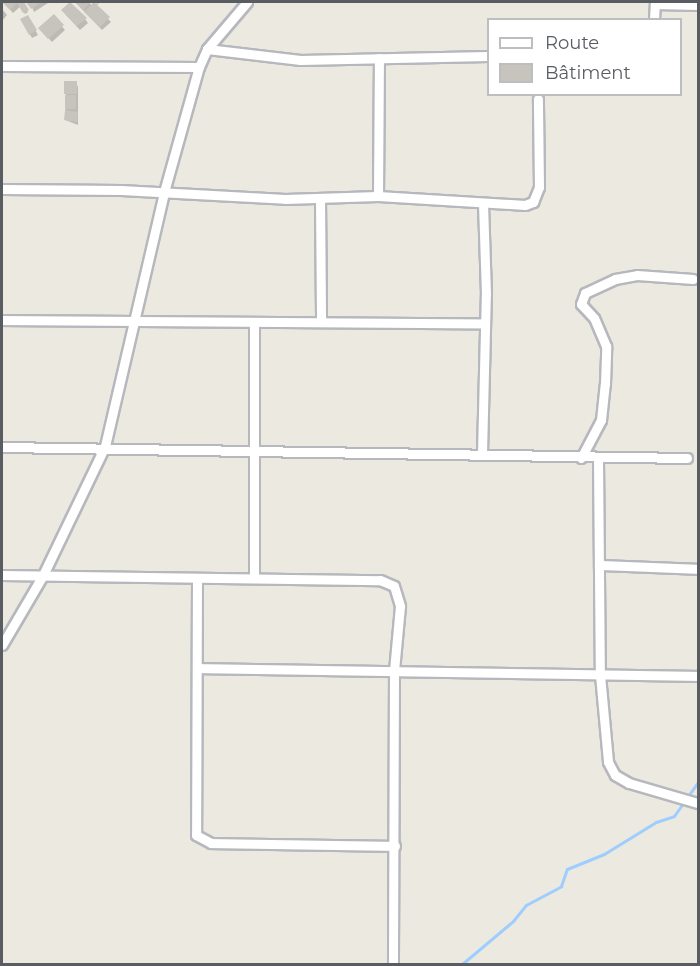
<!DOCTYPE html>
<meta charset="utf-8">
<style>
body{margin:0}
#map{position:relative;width:700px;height:966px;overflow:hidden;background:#eceae0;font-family:Montserrat,sans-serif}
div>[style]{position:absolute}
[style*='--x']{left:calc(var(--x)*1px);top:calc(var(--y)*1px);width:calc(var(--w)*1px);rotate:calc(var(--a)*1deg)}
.shadow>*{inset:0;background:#0003}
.stream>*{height:3px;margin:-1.5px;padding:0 1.5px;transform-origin:1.5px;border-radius:1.5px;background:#9fcdfd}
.building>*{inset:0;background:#c6c4bd}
.roads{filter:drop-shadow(2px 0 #b6b8bd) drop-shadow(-2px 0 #b6b8bd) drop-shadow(0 2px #b6b8bd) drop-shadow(0 -2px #b6b8bd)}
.minor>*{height:9px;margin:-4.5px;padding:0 4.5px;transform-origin:4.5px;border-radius:4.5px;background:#fff}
span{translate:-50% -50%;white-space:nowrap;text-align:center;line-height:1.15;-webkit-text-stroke:6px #fff;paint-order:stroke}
.frame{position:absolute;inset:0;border:3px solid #595c61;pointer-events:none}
.legend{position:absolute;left:487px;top:18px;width:195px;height:78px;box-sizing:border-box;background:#fff;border:2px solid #bdbec0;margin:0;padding:8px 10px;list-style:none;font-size:18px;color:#595c61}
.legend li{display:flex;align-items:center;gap:12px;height:30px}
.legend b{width:30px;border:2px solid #bdbec0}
</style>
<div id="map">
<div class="shadow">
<div style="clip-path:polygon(3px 2px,22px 2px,28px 12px,25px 14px,21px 6px,13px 13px)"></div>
<div style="clip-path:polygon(30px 2px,47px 2px,48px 3px,34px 12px)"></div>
<div style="clip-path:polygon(75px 2px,89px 2px,92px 6px,100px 2px,96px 6px,111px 22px,102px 30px)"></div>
<div style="clip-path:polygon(2px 9px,7px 15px,2px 21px)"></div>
<div style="clip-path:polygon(65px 14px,85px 19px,88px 23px,80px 30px)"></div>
<div style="clip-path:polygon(28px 17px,38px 35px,32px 38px,22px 20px)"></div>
<div style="clip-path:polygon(54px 17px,65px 30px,52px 42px,43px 32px)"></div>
<div style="clip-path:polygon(76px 83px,78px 87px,78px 125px,65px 120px,66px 94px)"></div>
</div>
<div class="stream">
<div style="--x:462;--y:964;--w:67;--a:-40.1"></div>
<div style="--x:513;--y:921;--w:21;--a:-51"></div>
<div style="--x:526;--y:905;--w:40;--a:-28"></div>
<div style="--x:561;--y:886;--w:18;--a:-71"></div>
<div style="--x:567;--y:869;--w:40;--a:-22"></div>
<div style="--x:604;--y:854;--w:61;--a:-31.6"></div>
<div style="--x:656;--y:822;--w:19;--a:-18"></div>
<div style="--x:674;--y:816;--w:42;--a:-54.8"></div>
</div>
<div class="building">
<div style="clip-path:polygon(2px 2px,24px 2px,29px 10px,23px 13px,17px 3px,10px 10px)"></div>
<div style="clip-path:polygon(26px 2px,42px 2px,31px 9px)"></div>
<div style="clip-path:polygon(70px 2px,87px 18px,77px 26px,61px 10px)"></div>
<div style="clip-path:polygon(75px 2px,91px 2px,83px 10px)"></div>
<div style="clip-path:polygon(94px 2px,110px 17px,100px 27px,84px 12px)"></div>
<div style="clip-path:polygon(54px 14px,64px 25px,48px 39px,38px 28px)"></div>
<div style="clip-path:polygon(28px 15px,37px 30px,29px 35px,20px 19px)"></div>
<div style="clip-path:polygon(64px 81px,77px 81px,77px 94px,64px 94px)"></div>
<div style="clip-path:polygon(65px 95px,76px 95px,76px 109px,65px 109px)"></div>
<div style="clip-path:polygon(65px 110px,78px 112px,77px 122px,64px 120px)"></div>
</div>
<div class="roads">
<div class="minor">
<div style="--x:655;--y:4;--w:43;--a:1.3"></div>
<div style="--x:654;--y:20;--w:18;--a:-87"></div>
<div style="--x:207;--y:49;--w:94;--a:6.7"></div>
<div style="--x:300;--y:60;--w:188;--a:-1.2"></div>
<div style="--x:2;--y:66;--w:197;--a:0.3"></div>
<div style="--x:2;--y:189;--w:119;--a:0.5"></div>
<div style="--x:121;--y:190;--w:164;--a:3.1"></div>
<div style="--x:285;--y:199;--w:93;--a:-1.8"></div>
<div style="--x:378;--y:196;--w:147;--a:3.5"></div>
<div style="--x:525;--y:205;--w:9;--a:-21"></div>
<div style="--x:533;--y:202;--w:16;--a:-68"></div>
<div style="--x:539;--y:187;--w:88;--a:-90.7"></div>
<div style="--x:378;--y:196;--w:138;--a:-89.6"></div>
<div style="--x:320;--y:199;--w:123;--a:89.5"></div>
<div style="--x:2;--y:320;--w:483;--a:0.4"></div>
<div style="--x:2;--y:447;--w:685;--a:0.92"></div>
<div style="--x:482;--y:453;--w:159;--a:-88.6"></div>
<div style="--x:486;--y:294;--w:90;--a:-91.9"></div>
<div style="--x:581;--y:458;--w:43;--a:-62.2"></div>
<div style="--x:601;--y:420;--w:36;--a:-84"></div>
<div style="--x:605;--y:384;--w:38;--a:-88"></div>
<div style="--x:606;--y:346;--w:30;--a:-113"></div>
<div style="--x:594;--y:318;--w:19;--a:-133"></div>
<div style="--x:581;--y:304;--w:12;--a:-70"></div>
<div style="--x:585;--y:293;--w:33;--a:-25"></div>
<div style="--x:615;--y:279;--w:22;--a:-10"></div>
<div style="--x:637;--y:275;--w:56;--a:4.1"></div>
<div style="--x:598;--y:459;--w:216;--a:89.5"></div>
<div style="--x:600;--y:675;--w:87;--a:84.7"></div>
<div style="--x:608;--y:762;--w:15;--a:62"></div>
<div style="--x:615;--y:775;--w:16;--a:30"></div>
<div style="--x:629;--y:783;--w:72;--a:16.2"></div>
<div style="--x:599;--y:565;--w:99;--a:2.3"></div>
<div style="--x:2;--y:575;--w:378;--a:0.8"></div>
<div style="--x:380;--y:580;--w:15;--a:23"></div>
<div style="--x:394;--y:586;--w:21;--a:73"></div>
<div style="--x:400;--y:606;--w:65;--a:95.3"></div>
<div style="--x:394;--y:671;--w:293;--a:90.2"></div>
<div style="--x:254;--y:578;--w:256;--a:-90"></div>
<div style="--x:197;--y:579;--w:256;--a:90.2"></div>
<div style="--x:196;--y:835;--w:17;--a:28"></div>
<div style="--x:211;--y:843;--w:184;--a:0.9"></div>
<div style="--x:2;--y:645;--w:81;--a:-59.6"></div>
<div style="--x:43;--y:575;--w:143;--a:-64.3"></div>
<div style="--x:105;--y:446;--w:261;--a:-76.9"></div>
<div style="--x:164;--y:192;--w:130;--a:-74.4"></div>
<div style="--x:199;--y:67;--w:20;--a:-66"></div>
<div style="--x:207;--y:49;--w:62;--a:-49.6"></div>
<div style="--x:197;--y:668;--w:501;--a:0.91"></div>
</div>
</div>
<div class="frame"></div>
<ul class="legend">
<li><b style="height:8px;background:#fff"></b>Route</li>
<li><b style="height:16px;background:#c6c4bd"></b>Bâtiment</li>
</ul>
</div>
